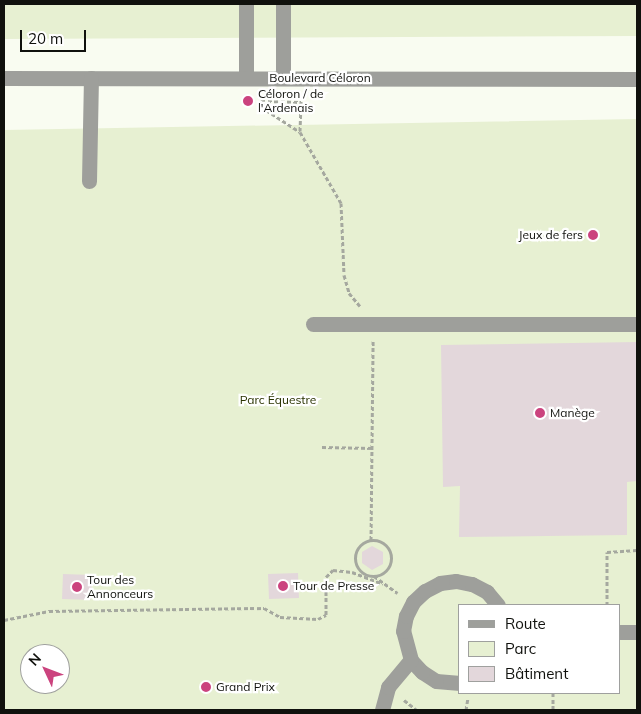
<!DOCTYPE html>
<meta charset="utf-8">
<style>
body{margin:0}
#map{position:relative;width:641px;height:714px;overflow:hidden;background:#f9fcf1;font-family:Mulish,sans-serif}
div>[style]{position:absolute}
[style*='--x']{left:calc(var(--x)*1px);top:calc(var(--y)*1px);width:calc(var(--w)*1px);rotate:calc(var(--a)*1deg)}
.green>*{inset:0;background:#e7f0d2}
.building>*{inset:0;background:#e3d7db}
.path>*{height:3px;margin-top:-1.5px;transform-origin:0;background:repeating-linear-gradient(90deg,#a5a89f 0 4px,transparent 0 6.5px)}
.path>.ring{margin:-1.5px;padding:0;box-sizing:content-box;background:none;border:3px solid #a5a89f;border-radius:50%}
.minor>*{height:15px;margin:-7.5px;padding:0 7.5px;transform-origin:7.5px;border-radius:7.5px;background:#9e9f9b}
.dots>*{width:14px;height:14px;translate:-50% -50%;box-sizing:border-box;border:2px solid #fff;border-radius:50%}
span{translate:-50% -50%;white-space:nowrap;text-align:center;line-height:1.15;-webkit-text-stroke:4.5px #fff;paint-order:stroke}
.street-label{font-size:12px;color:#10110d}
.poi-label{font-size:12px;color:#10110d}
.left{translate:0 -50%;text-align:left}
.right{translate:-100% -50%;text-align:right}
.park-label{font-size:12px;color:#2a3301}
.frame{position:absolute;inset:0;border:5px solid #10110d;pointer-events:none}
.legend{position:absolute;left:458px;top:604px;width:162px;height:90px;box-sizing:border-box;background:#fff;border:1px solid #9fa09e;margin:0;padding:6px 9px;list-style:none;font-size:15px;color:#10110d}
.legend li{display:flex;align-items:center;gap:10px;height:25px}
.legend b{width:25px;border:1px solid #9fa09e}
.north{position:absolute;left:20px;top:644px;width:50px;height:50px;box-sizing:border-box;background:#fff;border:1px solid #9fa09e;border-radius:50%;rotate:313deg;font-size:14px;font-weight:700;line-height:20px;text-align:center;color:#10110d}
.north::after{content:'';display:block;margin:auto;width:18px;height:22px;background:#cb437e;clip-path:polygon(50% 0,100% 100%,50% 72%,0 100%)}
.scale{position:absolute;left:20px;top:30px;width:66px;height:22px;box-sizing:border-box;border:2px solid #10110d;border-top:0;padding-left:6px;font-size:15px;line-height:18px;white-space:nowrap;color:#10110d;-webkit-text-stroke:4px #fff;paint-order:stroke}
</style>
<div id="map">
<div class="green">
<div style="clip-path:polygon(4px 4px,637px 4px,637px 36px,4px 39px)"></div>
<div style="clip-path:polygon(evenodd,637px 119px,637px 710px,4px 710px,4px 130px,637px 119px,460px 605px,620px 605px,620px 693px,460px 693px,460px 605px,637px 119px,30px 654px,60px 654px,60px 684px,30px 684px,30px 654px)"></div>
</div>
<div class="building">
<div style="clip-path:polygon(637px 342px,637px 481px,627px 482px,627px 535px,459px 537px,460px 486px,443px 487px,441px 345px)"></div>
<div style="clip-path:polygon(372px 546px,383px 552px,383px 564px,372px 570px,362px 563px,362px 552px)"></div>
<div style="clip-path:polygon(298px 573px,299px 598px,269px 599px,268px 574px)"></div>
<div style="clip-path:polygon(63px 574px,92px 575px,91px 600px,62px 599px)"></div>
</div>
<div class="path">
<div style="--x:261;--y:96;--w:15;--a:70"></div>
<div style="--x:266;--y:110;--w:40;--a:32.9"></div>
<div style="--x:300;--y:132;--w:82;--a:60"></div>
<div style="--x:341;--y:203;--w:72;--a:87.6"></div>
<div style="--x:344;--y:275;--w:19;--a:74"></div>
<div style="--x:349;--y:293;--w:17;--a:50"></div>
<div style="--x:261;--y:101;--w:40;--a:1.4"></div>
<div style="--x:300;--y:131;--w:34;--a:-88"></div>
<div style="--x:322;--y:447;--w:51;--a:1.1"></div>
<div class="ring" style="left:355px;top:540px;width:33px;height:33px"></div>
<div style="--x:371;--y:540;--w:199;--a:-89.4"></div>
<div style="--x:374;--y:576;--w:29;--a:36"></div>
<div style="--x:607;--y:605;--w:53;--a:-90"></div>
<div style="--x:607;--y:552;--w:30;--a:-4"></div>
<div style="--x:4;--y:620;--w:46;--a:-11.3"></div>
<div style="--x:49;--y:611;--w:215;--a:-0.8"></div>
<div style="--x:264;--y:608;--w:18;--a:29"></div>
<div style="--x:280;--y:617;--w:38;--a:3"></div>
<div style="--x:318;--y:619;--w:9;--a:-27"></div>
<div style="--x:326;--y:615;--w:38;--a:-90"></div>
<div style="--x:326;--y:577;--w:10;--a:-45"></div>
<div style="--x:333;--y:570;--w:19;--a:6"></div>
<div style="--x:352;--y:572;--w:33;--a:21"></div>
<div style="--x:553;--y:693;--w:17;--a:90"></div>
<div style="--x:404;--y:700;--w:16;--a:38"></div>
<div style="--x:466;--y:710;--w:12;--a:-81"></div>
</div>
<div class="minor">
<div style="--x:246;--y:4;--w:74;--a:90"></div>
<div style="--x:4;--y:78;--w:633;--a:0.09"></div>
<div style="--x:283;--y:78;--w:74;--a:-90"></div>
<div style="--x:89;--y:181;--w:103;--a:-88.9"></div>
<div style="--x:313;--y:324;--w:324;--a:0"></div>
<div style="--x:620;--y:632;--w:17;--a:0"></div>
<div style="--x:460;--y:683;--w:24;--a:-175"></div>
<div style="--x:436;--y:681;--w:17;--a:-147"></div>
<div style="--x:422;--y:672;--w:16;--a:-133"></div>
<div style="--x:411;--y:660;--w:30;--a:-105"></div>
<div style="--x:403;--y:631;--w:15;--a:-79"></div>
<div style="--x:406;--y:616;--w:16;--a:-63"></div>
<div style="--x:413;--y:602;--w:16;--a:-43"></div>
<div style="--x:425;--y:591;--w:17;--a:-28"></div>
<div style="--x:440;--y:583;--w:16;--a:-7"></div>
<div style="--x:456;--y:581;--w:16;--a:11"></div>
<div style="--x:472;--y:584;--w:17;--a:28"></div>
<div style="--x:487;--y:592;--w:17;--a:50"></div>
<div style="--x:382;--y:710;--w:24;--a:-75"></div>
<div style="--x:388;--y:687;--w:35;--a:-50"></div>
</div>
<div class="dots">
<div style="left:248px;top:101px;background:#cb437e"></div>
<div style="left:593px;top:235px;background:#cb437e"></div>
<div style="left:540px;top:413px;background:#cb437e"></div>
<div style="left:283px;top:586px;background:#cb437e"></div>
<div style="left:77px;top:587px;background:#cb437e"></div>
<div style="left:206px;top:687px;background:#cb437e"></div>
</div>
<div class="street-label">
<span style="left:320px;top:78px">Boulevard Céloron</span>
</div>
<div class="poi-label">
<span class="left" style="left:258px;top:101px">Céloron / de<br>l'Ardenais</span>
<span class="right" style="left:583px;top:235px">Jeux de fers</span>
<span class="left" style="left:550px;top:413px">Manège</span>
<span class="left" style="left:87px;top:587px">Tour des<br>Annonceurs</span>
<span class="left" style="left:293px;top:586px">Tour de Presse</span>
<span class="left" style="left:216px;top:687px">Grand Prix</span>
</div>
<div class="park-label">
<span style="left:278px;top:400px">Parc Équestre</span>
</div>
<div class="frame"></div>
<ul class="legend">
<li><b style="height:6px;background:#9e9f9b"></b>Route</li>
<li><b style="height:14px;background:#e7f0d2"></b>Parc</li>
<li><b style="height:14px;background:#e3d7db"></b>Bâtiment</li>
</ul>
<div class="north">N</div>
<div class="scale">20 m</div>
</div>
